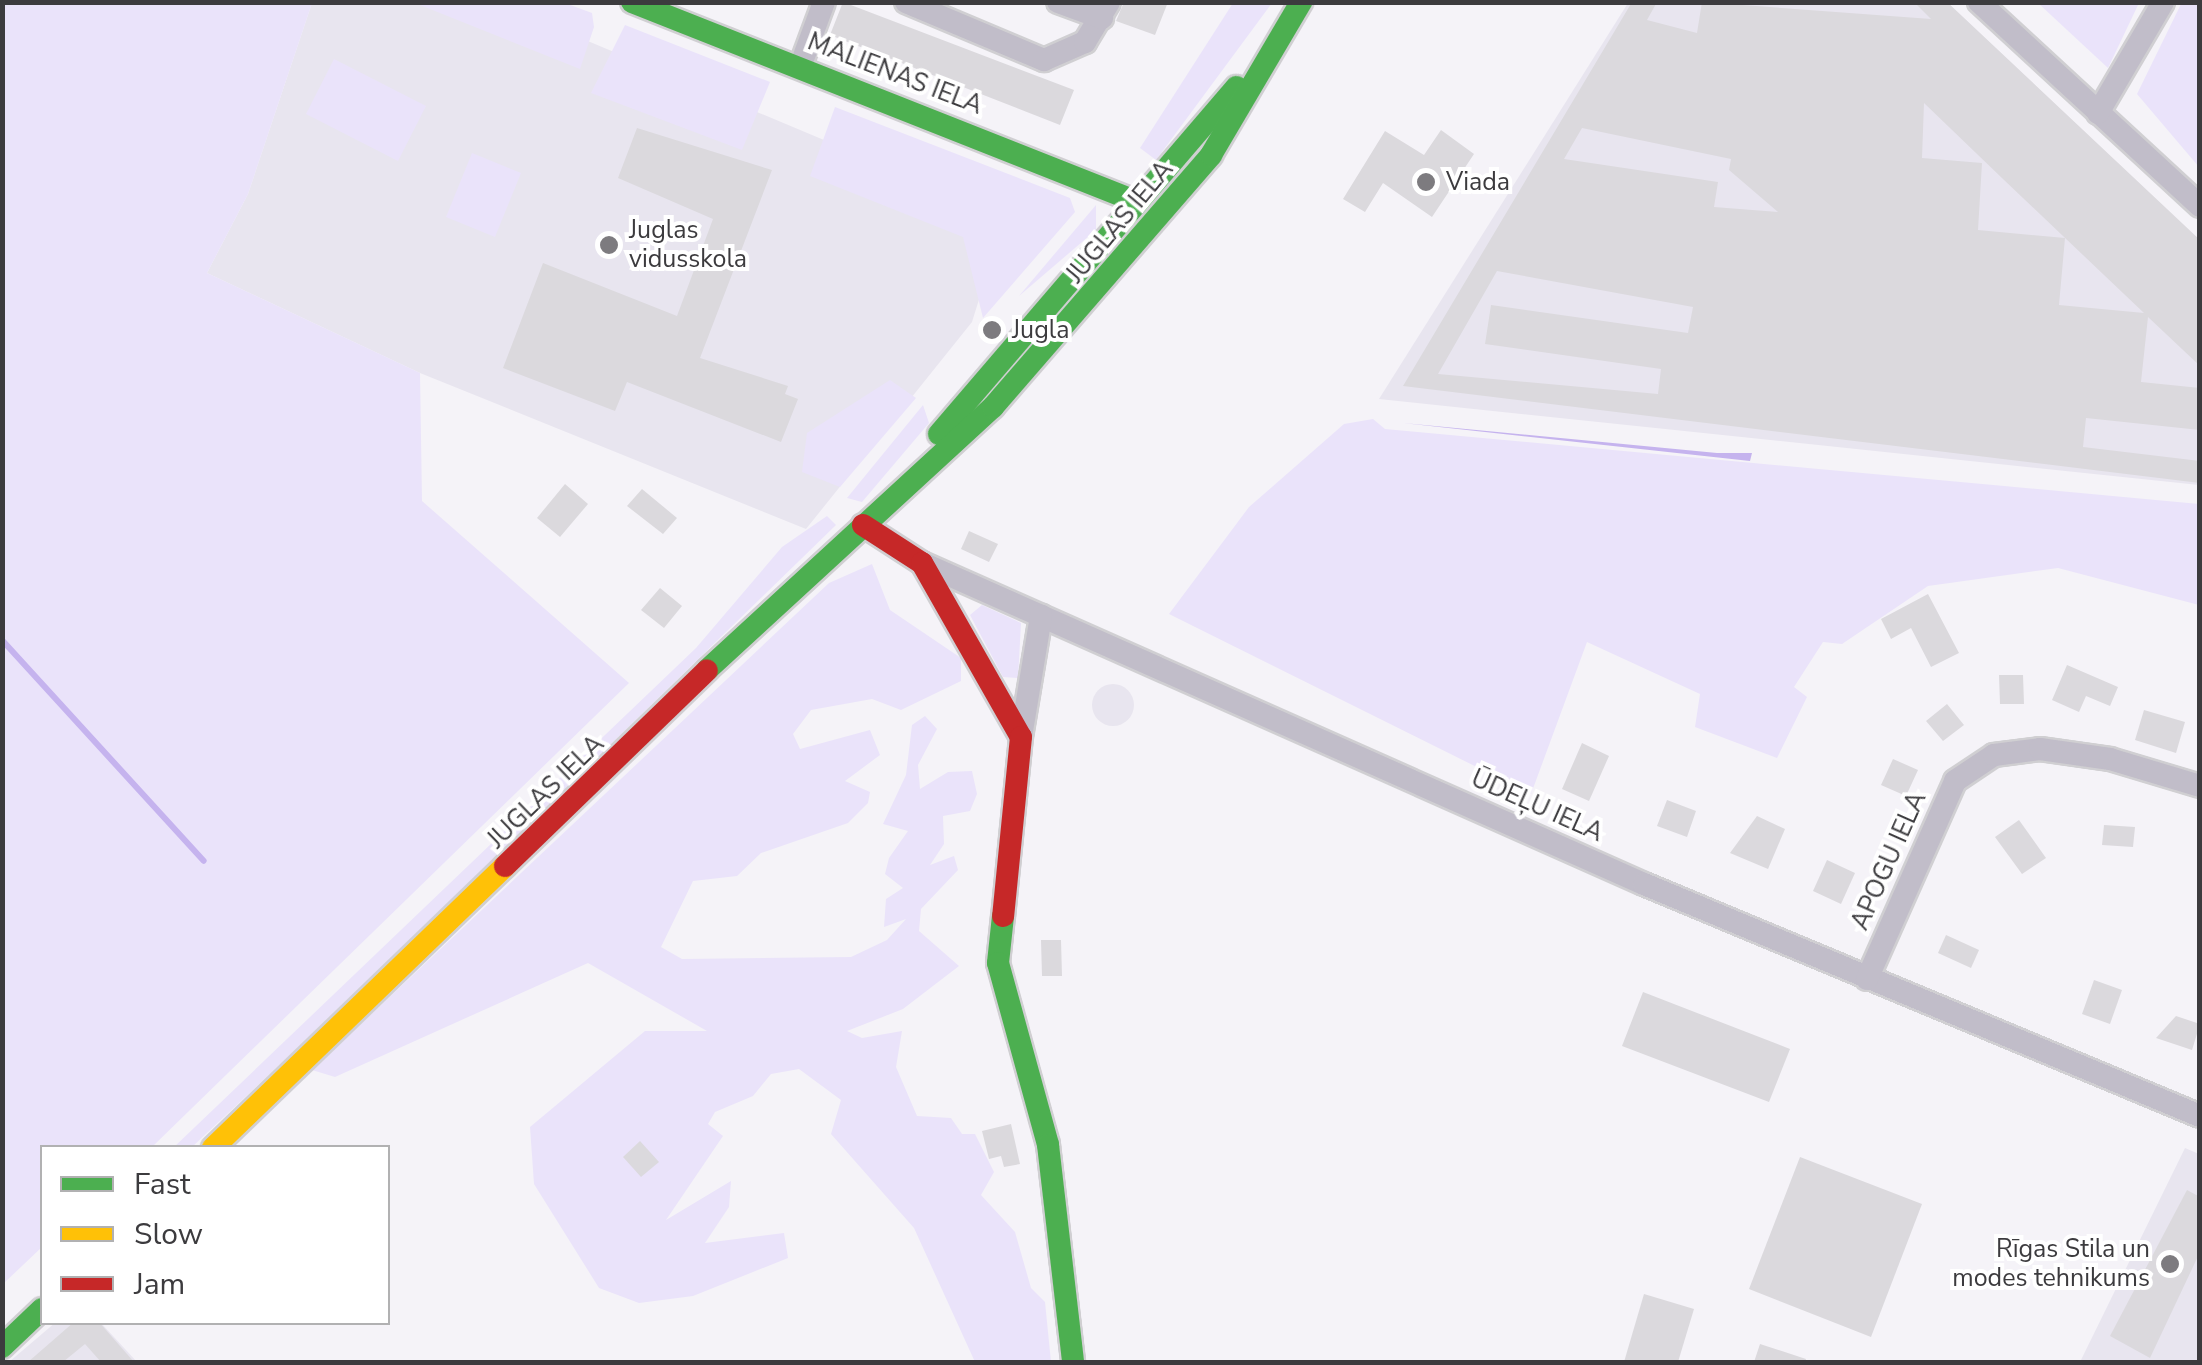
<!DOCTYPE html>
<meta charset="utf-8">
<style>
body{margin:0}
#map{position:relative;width:2202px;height:1365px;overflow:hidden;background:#f5f3f8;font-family:"Nunito Sans",sans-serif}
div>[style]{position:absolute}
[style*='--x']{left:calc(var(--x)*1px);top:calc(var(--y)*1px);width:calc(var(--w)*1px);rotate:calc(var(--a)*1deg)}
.built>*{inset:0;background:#e8e5ef}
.round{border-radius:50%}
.green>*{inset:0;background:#eae3fa}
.water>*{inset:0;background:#c5b3ee}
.stream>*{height:6px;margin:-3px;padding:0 3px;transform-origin:3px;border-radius:3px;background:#c5b3ee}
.building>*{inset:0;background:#dbd9dd}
.roads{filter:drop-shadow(2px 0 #d0cfd2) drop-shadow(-2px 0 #d0cfd2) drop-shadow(0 2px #d0cfd2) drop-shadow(0 -2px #d0cfd2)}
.street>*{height:22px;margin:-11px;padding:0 11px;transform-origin:11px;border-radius:11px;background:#c1bdc9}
.fast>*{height:22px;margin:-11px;padding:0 11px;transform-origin:11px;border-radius:11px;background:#4caf50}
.slow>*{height:22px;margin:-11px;padding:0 11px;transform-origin:11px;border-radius:11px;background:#ffc107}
.jam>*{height:22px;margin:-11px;padding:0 11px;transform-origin:11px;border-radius:11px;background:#c62828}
.dots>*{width:28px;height:28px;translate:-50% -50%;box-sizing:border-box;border:5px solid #fff;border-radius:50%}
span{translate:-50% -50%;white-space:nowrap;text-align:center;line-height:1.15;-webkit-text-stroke:8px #fff;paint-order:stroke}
.street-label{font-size:25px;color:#3c3b3e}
.poi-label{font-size:25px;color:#3c3b3e}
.left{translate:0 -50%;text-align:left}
.right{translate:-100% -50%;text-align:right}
.frame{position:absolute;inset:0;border:5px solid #3c3b3e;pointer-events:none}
.legend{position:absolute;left:40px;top:1145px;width:350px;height:180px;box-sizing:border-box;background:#fff;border:2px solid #b1b1b2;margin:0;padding:12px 18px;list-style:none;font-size:30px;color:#3c3b3e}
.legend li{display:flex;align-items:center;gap:20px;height:50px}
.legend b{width:50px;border:2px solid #b1b1b2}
</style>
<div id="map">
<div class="built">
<div style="clip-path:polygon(312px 3px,497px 3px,1005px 216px,972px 322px,806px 529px,420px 373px,207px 273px,248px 194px)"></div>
<div style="clip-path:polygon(1628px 3px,1948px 3px,2199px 240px,2199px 485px,1379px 399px)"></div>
<div class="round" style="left:1092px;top:684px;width:42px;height:42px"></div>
<div style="clip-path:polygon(2185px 1148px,2199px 1154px,2199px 1362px,2080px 1362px)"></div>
<div style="clip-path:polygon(56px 1322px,101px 1323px,137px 1362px,9px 1362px)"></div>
</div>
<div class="green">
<div style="clip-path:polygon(3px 2px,312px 3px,248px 194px,207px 273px,420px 373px,422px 501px,629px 683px,152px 1147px,42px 1148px,42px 1247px,3px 1284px)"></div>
<div style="clip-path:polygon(2182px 2px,2199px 3px,2199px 167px,2137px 94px)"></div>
<div style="clip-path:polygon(415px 3px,565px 3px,592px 13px,594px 27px,580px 69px)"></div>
<div style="clip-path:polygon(1233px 3px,1272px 3px,1156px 160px,1140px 148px)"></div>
<div style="clip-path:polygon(2139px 3px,2108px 68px,2038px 3px,2038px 2px)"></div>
<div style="clip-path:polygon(625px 25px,770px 82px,742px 150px,591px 93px)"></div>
<div style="clip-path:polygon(334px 59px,426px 106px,398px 161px,306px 114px)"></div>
<div style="clip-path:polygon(835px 107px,1070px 198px,1075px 212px,983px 318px,963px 237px,810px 176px)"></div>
<div style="clip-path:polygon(472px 153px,521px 173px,495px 237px,446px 217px)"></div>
<div style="clip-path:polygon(1096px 205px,1096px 230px,1019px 296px)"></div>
<div style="clip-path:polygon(890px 380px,916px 398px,840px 487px,802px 472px,807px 433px)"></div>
<div style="clip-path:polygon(923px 405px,929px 423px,862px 502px,847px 498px)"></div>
<div style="clip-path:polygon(1373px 419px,1385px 429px,2199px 504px,2199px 605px,2058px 568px,1928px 586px,1842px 644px,1823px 642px,1794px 687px,1807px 697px,1777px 758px,1695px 727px,1700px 694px,1587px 642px,1531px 794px,1169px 614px,1249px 507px,1344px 424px)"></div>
<div style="clip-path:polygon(827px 516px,836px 525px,337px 1011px,192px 1147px,173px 1148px,696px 648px,782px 547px)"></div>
<div style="clip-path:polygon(872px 564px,890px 610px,961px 658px,961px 681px,901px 710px,872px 699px,811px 710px,793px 734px,800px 749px,870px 730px,880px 755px,845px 781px,870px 792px,868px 803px,848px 823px,761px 853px,737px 876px,693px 881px,661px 947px,682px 959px,851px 957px,887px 940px,906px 919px,884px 927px,886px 899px,903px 888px,885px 874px,889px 858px,908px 831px,883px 824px,906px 775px,912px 725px,925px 716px,937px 729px,918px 765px,920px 789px,948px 772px,972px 771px,977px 794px,970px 811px,943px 816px,944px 844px,930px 865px,954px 856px,958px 870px,921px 909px,919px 931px,959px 966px,903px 1009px,847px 1031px,862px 1038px,902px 1031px,896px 1067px,917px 1116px,951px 1118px,962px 1134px,975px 1134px,994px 1172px,981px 1195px,1015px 1232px,1031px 1288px,1045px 1302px,1051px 1362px,975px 1362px,914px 1228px,831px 1134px,841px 1100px,799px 1069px,771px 1074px,753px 1096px,715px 1112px,708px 1124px,723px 1136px,666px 1220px,731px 1181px,729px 1207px,705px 1243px,784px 1233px,788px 1258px,693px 1296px,639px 1303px,599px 1288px,534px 1184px,530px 1127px,645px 1031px,707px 1031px,588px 963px,335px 1077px,312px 1070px,829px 583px)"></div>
<div style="clip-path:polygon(982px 605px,1021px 623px,1018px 678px,1003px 677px,970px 615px)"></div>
</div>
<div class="water">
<div style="clip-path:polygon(1403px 423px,1717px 453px,1752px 453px,1750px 461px)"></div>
</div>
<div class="stream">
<div style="--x:2;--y:640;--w:299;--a:47.6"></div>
</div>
<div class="building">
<div style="clip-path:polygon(843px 2px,1074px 90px,1060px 125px,830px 35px)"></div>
<div style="clip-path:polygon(1124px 2px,1168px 2px,1155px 35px,1116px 21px)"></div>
<div style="clip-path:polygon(evenodd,1632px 2px,1657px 2px,1647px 20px,1697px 33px,1702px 2px,1931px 19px,1914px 2px,1947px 2px,2200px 240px,2200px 366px,2148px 317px,2141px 382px,2200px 388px,2200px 430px,2086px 418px,2083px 447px,2200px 461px,2200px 483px,1403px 386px,1632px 2px,1924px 103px,2003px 179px,2144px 313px,2059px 305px,2065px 238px,1978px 230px,1982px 163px,1922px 158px,1924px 103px,1632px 2px,1582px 128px,1731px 159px,1729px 170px,1778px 212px,1714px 207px,1718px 182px,1564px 159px,1582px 128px,1632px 2px,1497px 271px,1693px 307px,1688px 333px,1491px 305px,1485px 344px,1661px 369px,1658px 394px,1438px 374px,1497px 271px)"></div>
<div style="clip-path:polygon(637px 128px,772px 170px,700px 358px,788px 386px,785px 394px,798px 399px,781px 442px,627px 382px,615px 411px,503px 368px,543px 263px,677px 316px,713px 219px,618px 178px)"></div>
<div style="clip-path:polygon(1441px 130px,1474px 154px,1432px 217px,1383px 183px,1365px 212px,1343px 199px,1385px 131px,1424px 155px)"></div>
<div style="clip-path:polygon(565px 484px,588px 504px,560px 537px,537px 518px)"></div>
<div style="clip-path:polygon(642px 489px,677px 518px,663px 534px,627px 506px)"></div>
<div style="clip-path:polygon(969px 531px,998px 544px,989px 562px,961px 549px)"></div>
<div style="clip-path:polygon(660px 588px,682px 606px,664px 628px,641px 610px)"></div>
<div style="clip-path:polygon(1928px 594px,1959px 653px,1931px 667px,1911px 628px,1891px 639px,1881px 619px)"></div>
<div style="clip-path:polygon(2067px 665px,2118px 687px,2110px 706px,2086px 696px,2079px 712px,2052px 700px)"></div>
<div style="clip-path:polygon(1999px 675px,2023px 675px,2024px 704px,2000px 704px)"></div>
<div style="clip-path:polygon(1947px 704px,1964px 725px,1943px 741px,1926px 721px)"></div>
<div style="clip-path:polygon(2144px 710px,2185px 722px,2176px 753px,2135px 740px)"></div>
<div style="clip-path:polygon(1582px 743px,1609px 756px,1589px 801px,1562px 789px)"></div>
<div style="clip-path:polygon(1893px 759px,1918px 770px,1906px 796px,1881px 785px)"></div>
<div style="clip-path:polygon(1667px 800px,1696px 811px,1687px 837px,1657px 826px)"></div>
<div style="clip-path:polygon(1757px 816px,1785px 829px,1768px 869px,1730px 853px)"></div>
<div style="clip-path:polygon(2019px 820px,2046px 858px,2022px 874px,1995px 837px)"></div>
<div style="clip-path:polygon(2104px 825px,2135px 827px,2133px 847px,2102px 845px)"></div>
<div style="clip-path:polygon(1827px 860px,1855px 873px,1841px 904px,1813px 891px)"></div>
<div style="clip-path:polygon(1946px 935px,1979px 950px,1971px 968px,1938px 953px)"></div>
<div style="clip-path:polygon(1041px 940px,1061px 940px,1062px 976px,1042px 976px)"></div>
<div style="clip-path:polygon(2094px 980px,2122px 990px,2110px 1024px,2082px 1014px)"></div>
<div style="clip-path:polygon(1643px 992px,1790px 1049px,1769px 1102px,1622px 1046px)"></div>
<div style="clip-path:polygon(2176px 1016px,2200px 1024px,2192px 1050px,2156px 1038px)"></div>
<div style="clip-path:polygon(1011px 1124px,1020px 1164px,1004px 1167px,1001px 1156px,989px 1159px,982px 1131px)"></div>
<div style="clip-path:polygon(640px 1141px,659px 1162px,641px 1177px,623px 1157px)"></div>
<div style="clip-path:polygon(1800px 1157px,1922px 1204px,1871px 1337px,1749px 1289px)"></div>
<div style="clip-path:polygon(2187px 1190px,2200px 1197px,2200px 1252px,2150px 1358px,2110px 1336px)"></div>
<div style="clip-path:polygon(1644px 1294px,1694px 1309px,1678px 1362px,1624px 1362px)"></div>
<div style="clip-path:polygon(74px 1322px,99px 1322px,134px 1362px,101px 1362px,85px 1344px,63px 1362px,28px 1362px)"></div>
<div style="clip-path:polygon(1760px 1344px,1806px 1359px,1805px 1362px,1754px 1362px)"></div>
</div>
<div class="roads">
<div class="street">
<div style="--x:906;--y:2;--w:150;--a:22.8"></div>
<div style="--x:1044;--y:60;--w:45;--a:-23.7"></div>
<div style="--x:1085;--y:42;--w:47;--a:-59"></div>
<div style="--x:1058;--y:2;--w:47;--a:20"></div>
<div style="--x:1979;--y:2;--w:301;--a:42.7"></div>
<div style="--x:800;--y:67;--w:69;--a:-69.7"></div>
<div style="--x:2098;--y:113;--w:129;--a:-59.6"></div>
<div style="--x:922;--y:563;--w:790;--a:23.97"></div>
<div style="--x:1644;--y:884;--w:602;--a:22.65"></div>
<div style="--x:1021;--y:737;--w:123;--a:-80.6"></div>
<div style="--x:1867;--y:979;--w:217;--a:-66"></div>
<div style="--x:1955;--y:781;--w:47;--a:-33.7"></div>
<div style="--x:1994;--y:755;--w:46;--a:-7.4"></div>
<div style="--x:2040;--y:749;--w:71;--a:8.1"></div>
<div style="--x:2110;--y:759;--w:94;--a:16.7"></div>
</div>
<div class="fast">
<div style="--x:632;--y:2;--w:541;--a:21.59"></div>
<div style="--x:939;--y:434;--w:457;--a:-49.4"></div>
<div style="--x:707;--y:670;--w:389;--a:-42.6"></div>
<div style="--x:993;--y:407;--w:333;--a:-49.1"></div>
<div style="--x:1211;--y:155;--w:178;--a:-59.5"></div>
<div style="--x:1003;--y:916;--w:47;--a:96.1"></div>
<div style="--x:998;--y:963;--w:189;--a:74.6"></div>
<div style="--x:1048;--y:1145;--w:218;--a:83.4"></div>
<div style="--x:2;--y:1347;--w:55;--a:-43.5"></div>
</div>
<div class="slow">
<div style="--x:213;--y:1148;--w:406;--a:-44"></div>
</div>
<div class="jam">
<div style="--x:863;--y:525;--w:70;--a:32.8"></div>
<div style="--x:922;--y:563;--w:200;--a:60.4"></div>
<div style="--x:1021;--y:737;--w:180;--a:95.7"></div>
<div style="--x:505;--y:866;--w:281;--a:-44.1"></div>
</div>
</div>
<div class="dots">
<div style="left:1426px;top:182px;background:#7d7b7f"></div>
<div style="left:609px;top:245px;background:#7d7b7f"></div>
<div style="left:992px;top:330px;background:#7d7b7f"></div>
<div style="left:2170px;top:1264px;background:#7d7b7f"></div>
</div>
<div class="street-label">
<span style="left:895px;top:74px;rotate:21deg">MALIENAS IELA</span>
<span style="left:1120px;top:222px;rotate:-50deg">JUGLAS IELA</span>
<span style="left:546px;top:792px;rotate:-44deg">JUGLAS IELA</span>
<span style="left:1537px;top:806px;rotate:24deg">ŪDEĻU IELA</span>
<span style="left:1889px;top:861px;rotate:-66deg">APOGU IELA</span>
</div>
<div class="poi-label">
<span class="left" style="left:1446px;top:182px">Viada</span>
<span class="left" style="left:629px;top:245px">Juglas<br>vidusskola</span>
<span class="left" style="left:1012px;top:330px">Jugla</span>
<span class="right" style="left:2150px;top:1264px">Rīgas Stila un<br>modes tehnikums</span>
</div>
<div class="frame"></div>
<ul class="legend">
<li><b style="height:12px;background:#4caf50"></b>Fast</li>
<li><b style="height:12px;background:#ffc107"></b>Slow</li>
<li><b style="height:12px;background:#c62828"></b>Jam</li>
</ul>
</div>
